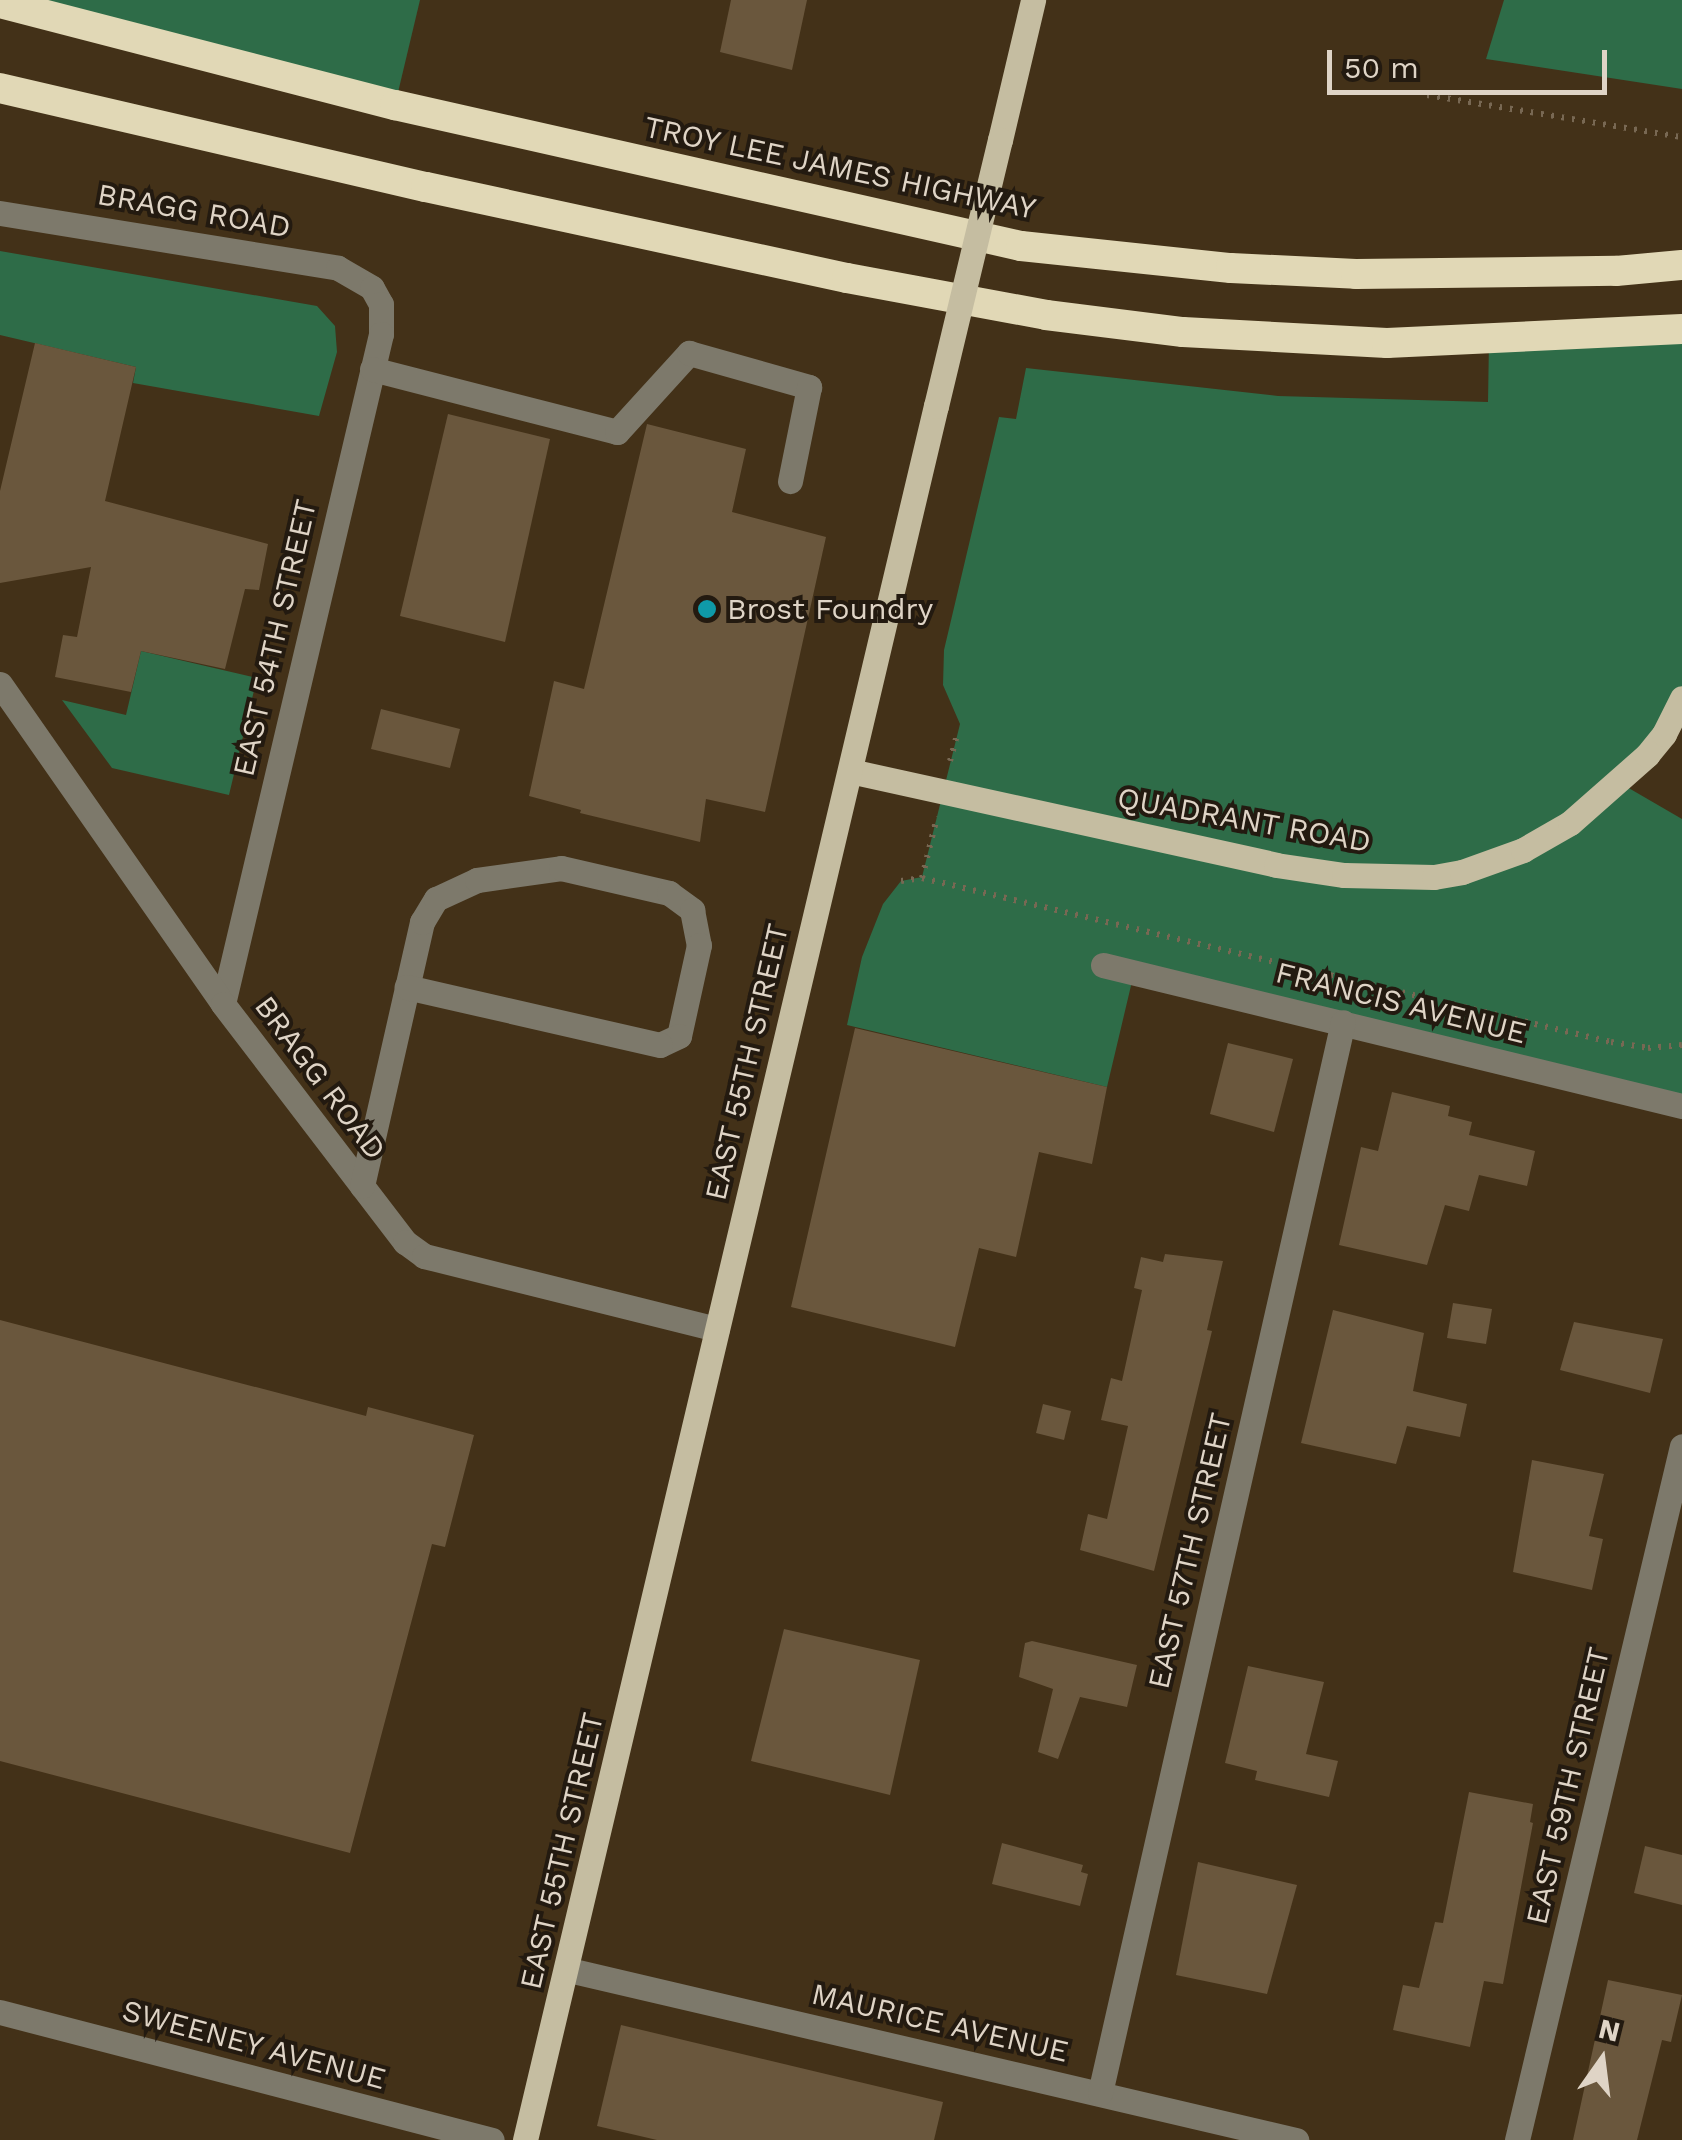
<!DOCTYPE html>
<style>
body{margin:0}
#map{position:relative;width:1682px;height:2140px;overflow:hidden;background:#433118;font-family:"Work Sans",sans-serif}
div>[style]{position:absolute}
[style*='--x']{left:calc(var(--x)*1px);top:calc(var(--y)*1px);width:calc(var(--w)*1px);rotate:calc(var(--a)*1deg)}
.green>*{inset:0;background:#2e6c48}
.building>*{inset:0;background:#6a573d}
.path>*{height:6px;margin-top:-3px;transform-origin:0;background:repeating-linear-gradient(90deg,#786853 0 2.5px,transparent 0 10.5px)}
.minor>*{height:25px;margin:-12.5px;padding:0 12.5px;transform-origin:12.5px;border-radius:12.5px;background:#7d796b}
.major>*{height:25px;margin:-12.5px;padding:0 12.5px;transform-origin:12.5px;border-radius:12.5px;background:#c5bda1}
.highway>*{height:30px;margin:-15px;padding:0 15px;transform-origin:15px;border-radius:15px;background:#e1d8b6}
.major-bridge>*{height:25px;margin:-12.5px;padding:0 12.5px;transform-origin:12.5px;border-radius:12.5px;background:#c5bda1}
.dots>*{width:28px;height:28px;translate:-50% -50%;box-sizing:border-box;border:5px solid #231a10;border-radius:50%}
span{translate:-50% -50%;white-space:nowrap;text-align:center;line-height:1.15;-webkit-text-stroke:8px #231a10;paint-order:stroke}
.street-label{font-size:30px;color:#dfd4c6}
.poi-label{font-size:30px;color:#dfd4c6}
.left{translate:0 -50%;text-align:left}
.north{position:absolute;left:1552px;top:2010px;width:100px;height:100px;-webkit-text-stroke:8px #231a10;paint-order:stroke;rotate:14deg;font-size:28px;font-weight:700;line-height:40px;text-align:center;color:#dfd4c6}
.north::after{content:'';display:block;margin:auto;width:35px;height:45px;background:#dfd4c6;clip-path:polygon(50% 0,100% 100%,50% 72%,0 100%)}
.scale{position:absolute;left:1327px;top:50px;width:280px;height:45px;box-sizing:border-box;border:5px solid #dfd4c6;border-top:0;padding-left:12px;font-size:30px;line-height:35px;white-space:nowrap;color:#dfd4c6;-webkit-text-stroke:8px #231a10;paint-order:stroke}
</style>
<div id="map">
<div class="green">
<div style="clip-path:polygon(0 0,420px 0,395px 105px)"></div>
<div style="clip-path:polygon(1504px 0,1682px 0,1682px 89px,1486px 59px)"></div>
<div style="clip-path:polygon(0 251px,317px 306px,335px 326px,337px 352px,319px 416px,133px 383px,136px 367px,0 335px)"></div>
<div style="clip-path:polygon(1682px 329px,1682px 698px,1620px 783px,1682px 819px,1682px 1106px,1134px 973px,1107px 1087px,847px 1025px,862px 957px,883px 904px,901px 881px,922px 877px,960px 724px,943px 685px,944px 650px,999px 417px,1016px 419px,1026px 368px,1278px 396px,1488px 402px,1489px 340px)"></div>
<div style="clip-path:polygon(141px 651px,257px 678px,229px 795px,112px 768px,62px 700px,126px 715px)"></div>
</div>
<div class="building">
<div style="clip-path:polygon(731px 0,807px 0,792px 70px,720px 52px)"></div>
<div style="clip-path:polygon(35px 343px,136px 367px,105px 501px,268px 544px,259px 590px,245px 589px,225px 669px,141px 651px,131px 692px,55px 677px,63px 635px,77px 637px,91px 567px,0 583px,0 491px)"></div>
<div style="clip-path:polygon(448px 414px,550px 439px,505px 642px,400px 616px)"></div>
<div style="clip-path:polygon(647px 424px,746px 449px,732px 512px,826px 537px,765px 812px,706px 799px,700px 842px,580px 813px,581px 810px,529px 796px,554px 681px,584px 689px)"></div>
<div style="clip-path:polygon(381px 709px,460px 729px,450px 768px,371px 749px)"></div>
<div style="clip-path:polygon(855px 1028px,1107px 1087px,1092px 1164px,1039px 1152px,1016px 1257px,979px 1248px,955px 1347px,791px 1307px)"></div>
<div style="clip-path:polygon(1228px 1043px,1293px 1059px,1274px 1132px,1210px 1114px)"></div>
<div style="clip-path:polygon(1392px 1092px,1450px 1106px,1448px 1116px,1472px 1122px,1469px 1135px,1535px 1151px,1527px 1186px,1479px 1175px,1469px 1211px,1445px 1205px,1427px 1265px,1339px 1245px,1361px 1147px,1378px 1151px)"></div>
<div style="clip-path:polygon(1165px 1254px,1223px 1261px,1207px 1330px,1212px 1331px,1154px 1571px,1080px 1550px,1088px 1514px,1107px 1519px,1128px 1426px,1101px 1420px,1111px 1378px,1122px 1381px,1142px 1290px,1134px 1288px,1141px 1257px,1163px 1262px)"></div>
<div style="clip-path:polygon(1453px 1303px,1492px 1309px,1486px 1344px,1447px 1338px)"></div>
<div style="clip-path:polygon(1333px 1310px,1424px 1333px,1413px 1391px,1467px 1404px,1460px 1437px,1407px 1426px,1396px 1464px,1301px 1443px)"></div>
<div style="clip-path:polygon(0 1320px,366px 1416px,368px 1407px,474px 1435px,445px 1547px,432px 1544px,350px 1853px,0 1761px)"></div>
<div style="clip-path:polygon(1574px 1322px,1663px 1339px,1650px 1393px,1560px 1370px)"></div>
<div style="clip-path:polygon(1043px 1404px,1071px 1411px,1064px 1440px,1036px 1433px)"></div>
<div style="clip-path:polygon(1532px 1460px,1604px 1474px,1589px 1536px,1603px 1539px,1592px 1590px,1513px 1572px)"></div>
<div style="clip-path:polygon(784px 1629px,920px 1660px,890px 1795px,751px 1761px)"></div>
<div style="clip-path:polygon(1032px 1641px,1137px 1665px,1127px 1707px,1080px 1697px,1058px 1759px,1038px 1752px,1053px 1689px,1019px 1677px,1025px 1643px)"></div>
<div style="clip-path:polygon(1248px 1666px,1324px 1682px,1306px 1754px,1338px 1761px,1329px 1797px,1255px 1780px,1257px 1771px,1225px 1763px)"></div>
<div style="clip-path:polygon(1469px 1792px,1533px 1804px,1530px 1822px,1533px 1823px,1503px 1984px,1484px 1981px,1470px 2047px,1393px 2030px,1403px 1985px,1419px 1988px,1435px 1922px,1443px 1923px)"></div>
<div style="clip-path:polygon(1002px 1843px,1083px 1865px,1081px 1872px,1088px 1874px,1080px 1906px,992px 1884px)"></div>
<div style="clip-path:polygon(1645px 1846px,1682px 1855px,1682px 1905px,1634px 1893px)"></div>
<div style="clip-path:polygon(1198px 1862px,1297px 1885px,1267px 1994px,1176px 1975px)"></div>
<div style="clip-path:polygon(1608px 1980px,1682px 1995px,1671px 2042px,1662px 2040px,1637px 2140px,1573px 2140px)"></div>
<div style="clip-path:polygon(621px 2025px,943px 2102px,934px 2140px,657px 2140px,597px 2126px)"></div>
</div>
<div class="path">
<div style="--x:1427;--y:95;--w:258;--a:9.4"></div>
<div style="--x:950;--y:761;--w:24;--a:-75"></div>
<div style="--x:922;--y:878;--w:708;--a:13.39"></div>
<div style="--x:1611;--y:1042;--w:37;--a:9"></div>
<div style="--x:1648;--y:1048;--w:34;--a:-5"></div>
<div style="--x:901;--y:881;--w:21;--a:-8"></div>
<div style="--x:922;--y:878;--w:63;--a:-76.2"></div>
</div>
<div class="minor">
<div style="--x:0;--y:213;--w:342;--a:9.2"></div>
<div style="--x:338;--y:268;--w:39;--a:30"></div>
<div style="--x:372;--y:288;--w:18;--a:61"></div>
<div style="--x:381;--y:304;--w:30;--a:90"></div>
<div style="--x:381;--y:334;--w:688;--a:103.27"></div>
<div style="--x:372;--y:369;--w:253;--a:14.4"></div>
<div style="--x:617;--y:432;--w:107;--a:-47.7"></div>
<div style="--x:689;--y:353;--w:125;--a:15.8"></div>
<div style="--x:809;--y:387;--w:96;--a:101.4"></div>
<div style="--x:0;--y:684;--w:390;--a:55.1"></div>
<div style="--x:223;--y:1004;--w:300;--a:52.6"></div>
<div style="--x:405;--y:1242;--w:24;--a:36"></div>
<div style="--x:424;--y:1256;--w:302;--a:14"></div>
<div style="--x:1103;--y:965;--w:596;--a:13.69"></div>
<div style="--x:362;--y:1186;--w:271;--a:-77.2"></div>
<div style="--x:422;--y:922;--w:27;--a:-59"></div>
<div style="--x:436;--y:899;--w:45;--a:-24.9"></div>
<div style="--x:477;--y:880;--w:85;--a:-8.1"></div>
<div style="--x:561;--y:868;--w:111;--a:13"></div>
<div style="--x:669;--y:893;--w:29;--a:36"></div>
<div style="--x:692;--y:910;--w:36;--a:79"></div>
<div style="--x:699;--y:945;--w:93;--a:102.4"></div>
<div style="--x:679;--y:1036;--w:21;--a:155"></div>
<div style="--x:660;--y:1045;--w:260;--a:-167.1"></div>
<div style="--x:569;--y:1970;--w:747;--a:13.16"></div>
<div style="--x:0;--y:2012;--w:508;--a:14.58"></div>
<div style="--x:1100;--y:2093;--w:1098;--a:-77.22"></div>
<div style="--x:1517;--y:2140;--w:713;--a:-76.63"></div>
</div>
<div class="major">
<div style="--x:1000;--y:140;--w:144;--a:-76.7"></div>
<div style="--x:850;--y:771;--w:436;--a:12.4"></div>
<div style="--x:1276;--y:865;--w:69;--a:8.4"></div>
<div style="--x:1344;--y:875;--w:90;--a:1.3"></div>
<div style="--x:1434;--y:877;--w:28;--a:-10"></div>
<div style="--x:1462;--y:872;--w:65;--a:-19.8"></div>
<div style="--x:1523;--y:850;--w:54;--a:-29.9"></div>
<div style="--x:1570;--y:823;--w:103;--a:-41.4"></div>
<div style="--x:1647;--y:755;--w:27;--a:-51"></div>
<div style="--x:1664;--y:734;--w:40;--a:-63.4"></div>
<div style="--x:525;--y:2140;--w:1782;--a:-76.67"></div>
</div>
<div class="highway">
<div style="--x:0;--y:3;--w:408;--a:14.5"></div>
<div style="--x:395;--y:105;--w:642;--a:12.69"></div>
<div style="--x:1021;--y:246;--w:211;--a:6"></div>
<div style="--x:1231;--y:268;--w:125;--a:2.7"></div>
<div style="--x:1356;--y:274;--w:260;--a:-0.7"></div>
<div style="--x:1616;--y:271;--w:66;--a:-5.2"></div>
<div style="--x:0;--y:88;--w:437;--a:13.1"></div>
<div style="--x:426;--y:187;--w:431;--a:12.2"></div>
<div style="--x:847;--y:278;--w:202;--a:10.5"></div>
<div style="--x:1046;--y:315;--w:138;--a:7.1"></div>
<div style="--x:1183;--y:332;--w:204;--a:3.1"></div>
<div style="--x:1387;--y:343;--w:295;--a:-2.7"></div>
</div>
<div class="major-bridge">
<div style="--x:936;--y:406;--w:274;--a:-76.5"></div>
</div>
<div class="dots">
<div style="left:707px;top:609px;background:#0f9aa8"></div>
</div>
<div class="street-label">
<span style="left:840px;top:168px;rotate:12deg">TROY LEE JAMES HIGHWAY</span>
<span style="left:194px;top:211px;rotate:10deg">BRAGG ROAD</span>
<span style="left:275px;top:638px;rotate:-77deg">EAST 54TH STREET</span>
<span style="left:1244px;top:820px;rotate:10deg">QUADRANT ROAD</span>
<span style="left:1401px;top:1003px;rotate:14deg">FRANCIS AVENUE</span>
<span style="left:747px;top:1062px;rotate:-77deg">EAST 55TH STREET</span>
<span style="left:320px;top:1078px;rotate:53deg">BRAGG ROAD</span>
<span style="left:1190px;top:1551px;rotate:-77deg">EAST 57TH STREET</span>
<span style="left:1568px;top:1786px;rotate:-77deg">EAST 59TH STREET</span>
<span style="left:562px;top:1851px;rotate:-77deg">EAST 55TH STREET</span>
<span style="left:940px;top:2023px;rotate:13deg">MAURICE AVENUE</span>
<span style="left:254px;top:2045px;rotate:15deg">SWEENEY AVENUE</span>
</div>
<div class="poi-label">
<span class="left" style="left:727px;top:609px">Brost Foundry</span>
</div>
<div class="north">N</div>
<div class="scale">50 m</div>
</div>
